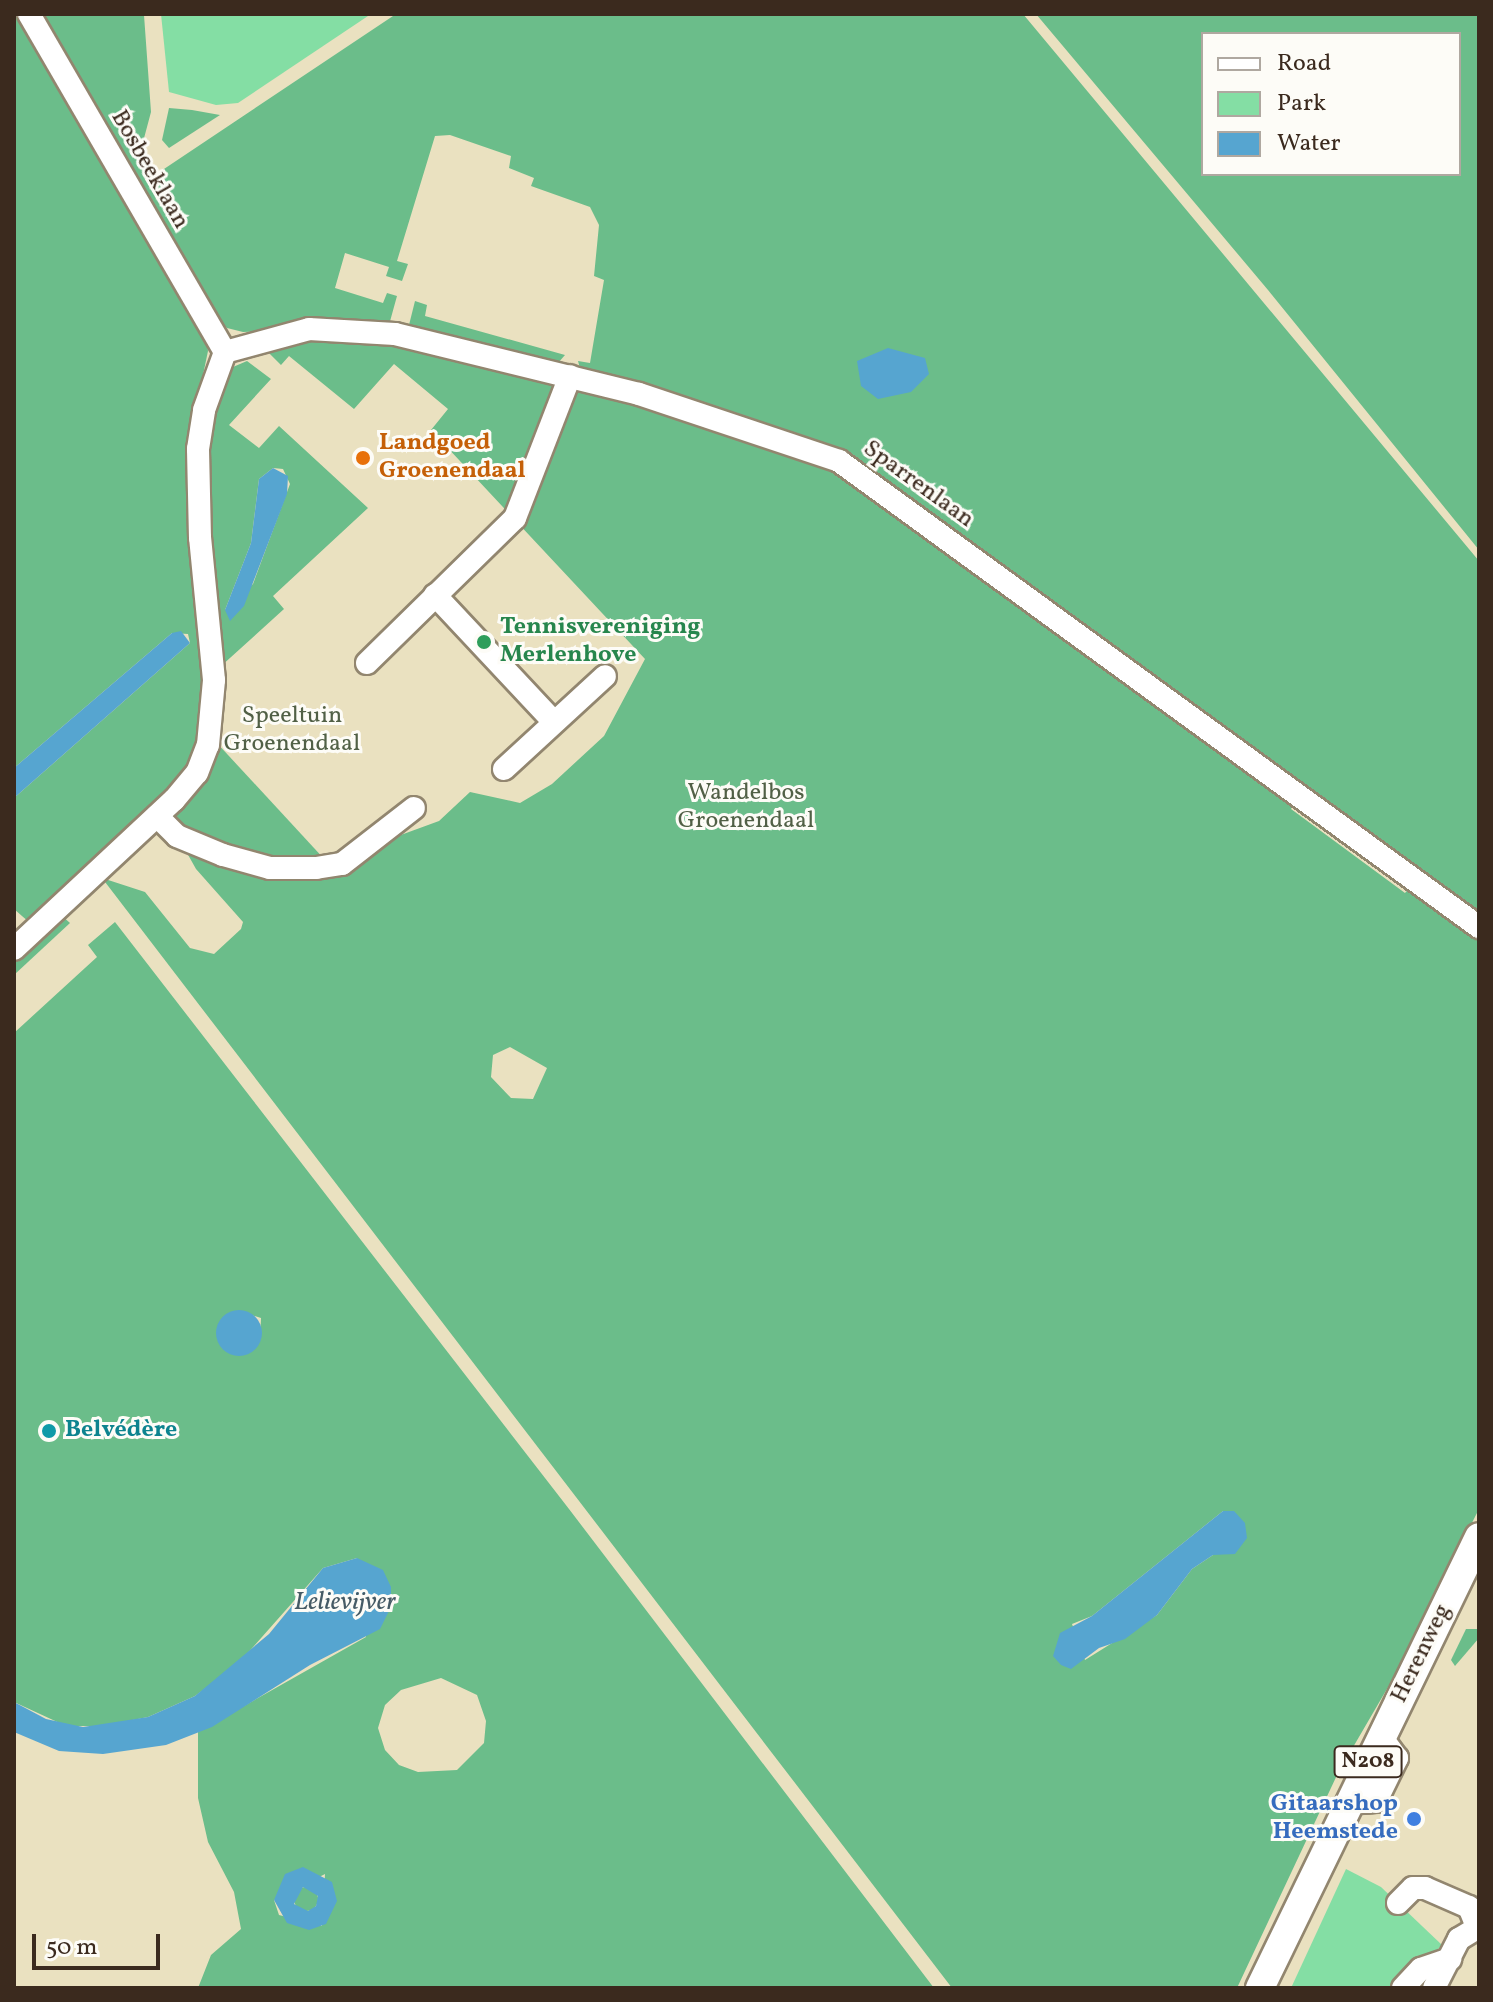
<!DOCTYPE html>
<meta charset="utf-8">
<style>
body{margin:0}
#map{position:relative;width:1493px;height:2002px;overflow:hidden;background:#eae1c0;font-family:Vollkorn,serif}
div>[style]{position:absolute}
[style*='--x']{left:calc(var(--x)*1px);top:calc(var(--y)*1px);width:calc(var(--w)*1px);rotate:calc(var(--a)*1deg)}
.green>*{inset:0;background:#84dea4}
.forest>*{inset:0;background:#6bbd8a}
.round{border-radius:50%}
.water>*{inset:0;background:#56a5d0}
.roads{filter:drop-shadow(2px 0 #92866f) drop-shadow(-2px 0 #92866f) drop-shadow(0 2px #92866f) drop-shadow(0 -2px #92866f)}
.minor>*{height:22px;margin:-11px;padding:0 11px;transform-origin:11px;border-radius:11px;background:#fff}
.major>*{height:28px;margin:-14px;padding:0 14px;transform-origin:14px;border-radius:14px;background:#fff}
.dots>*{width:22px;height:22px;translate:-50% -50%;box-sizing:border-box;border:4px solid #fdfcf7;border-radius:50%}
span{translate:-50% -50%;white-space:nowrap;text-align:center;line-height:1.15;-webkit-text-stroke:6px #fdfcf7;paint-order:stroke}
.shield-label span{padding:2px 6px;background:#fdfcf7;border:2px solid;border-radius:6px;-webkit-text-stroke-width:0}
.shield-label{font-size:22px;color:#3b2a1e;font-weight:700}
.street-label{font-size:24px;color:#3b2a1e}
.food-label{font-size:24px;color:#c56008;font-weight:700}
.left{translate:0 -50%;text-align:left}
.leisure-label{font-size:24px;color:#27864d;font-weight:700}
.park-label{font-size:24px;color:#516046}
.culture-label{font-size:24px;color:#0d838f;font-weight:700}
.shop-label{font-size:24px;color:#366cbe;font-weight:700}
.right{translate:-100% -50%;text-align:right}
.water-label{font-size:26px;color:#465b65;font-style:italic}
.frame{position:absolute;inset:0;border:16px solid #3b2a1e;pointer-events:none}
.legend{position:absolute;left:1201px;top:32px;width:260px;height:144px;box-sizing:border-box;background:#fdfcf7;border:2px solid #afa8a0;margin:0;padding:10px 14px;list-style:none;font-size:24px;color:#3b2a1e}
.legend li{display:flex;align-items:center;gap:16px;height:40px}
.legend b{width:40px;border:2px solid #afa8a0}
.scale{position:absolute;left:32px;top:1934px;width:128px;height:36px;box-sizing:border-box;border:4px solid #3b2a1e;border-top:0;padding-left:10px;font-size:24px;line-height:28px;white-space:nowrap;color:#3b2a1e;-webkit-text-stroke:6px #fdfcf7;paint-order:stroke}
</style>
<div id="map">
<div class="green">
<div style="clip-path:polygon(161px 14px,371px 14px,238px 103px,216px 105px,169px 92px)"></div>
<div style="clip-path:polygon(1346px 1869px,1381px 1887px,1442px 1945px,1398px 1988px,1291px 1988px)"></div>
</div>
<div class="forest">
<div style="clip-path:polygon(14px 14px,21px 14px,206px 334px,208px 351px,193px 423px,206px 714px,193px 764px,172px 791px,30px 923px,14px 909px,14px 798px,190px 643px,188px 634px,172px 633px,14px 768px)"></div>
<div style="clip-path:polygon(38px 14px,144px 15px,151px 112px,143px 142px,145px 164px,158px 173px,396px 14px,1023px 14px,1479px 561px,1479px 916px,848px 455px,797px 435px,581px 372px,578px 361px,590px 363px,604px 280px,594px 276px,599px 225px,590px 207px,531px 186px,534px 178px,509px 168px,511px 156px,450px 135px,435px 136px,397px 261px,408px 264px,402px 281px,386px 276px,389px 267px,345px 253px,335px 288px,383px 303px,387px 293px,397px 296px,389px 325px,243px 332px,227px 328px,216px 317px)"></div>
<div style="clip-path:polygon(evenodd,1036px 14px,1479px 14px,1479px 550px,1268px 290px,1036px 14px,1203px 34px,1459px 34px,1459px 174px,1203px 174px,1203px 34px)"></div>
<div style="clip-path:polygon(169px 108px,192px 110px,220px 115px,169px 148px,162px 140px)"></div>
<div style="clip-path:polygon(415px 301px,427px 305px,425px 316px,565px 355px,558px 363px,408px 329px)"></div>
<div style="clip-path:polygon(evenodd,383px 337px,602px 390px,833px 463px,1296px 800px,1291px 809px,1405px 893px,1412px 885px,1479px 934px,1479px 1509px,1391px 1682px,1338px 1773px,1237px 1988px,952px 1988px,102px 878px,145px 892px,190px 948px,214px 954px,241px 929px,243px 922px,196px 869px,182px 844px,212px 857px,353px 864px,398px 836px,439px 821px,470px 792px,520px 803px,552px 784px,604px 736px,645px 659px,431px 430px,448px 409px,394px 364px,354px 409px,289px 356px,281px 365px,269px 353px,270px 347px,297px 338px,383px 337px,510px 1047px,547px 1068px,533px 1099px,511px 1098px,491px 1077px,493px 1055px,510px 1047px,383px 337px,1223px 1511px,1234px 1511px,1213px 1555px,1192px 1569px,1157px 1615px,1085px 1660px,1072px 1624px,1092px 1616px,1223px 1511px)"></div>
<div style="clip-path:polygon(evenodd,247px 361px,271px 379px,229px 425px,259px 448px,279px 426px,368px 508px,273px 596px,284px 609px,220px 667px,205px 455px,219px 390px,233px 367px,247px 361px,273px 468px,283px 469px,290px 484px,253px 584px,225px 610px,251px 543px,259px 479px,273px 468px)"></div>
<div style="clip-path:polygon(216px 742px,326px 861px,244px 856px,165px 819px)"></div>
<div style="clip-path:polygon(61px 915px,70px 923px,14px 975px,14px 960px)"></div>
<div style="clip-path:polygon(evenodd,115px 922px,569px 1509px,934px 1988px,198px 1988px,211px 1955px,241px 1929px,234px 1892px,208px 1842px,198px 1798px,198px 1732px,366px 1637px,357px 1558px,323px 1568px,239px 1663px,195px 1696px,148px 1717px,102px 1726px,66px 1726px,14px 1702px,14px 1033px,97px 957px,88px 945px,115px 922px,239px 1311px,261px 1318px,260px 1341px,250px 1351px,239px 1311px,115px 922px,441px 1678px,477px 1695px,486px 1721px,484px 1743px,457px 1770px,418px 1772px,399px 1765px,385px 1750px,378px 1728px,385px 1705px,401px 1690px,441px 1678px,115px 922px,325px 1874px,322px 1926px,279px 1915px,274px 1900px,325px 1874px)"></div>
<div style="clip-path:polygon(1466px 1629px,1479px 1629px,1479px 1638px,1455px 1666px,1451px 1660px)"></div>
<div class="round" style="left:294px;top:1887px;width:24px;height:24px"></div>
</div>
<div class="water">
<div style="clip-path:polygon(888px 348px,925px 358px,929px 374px,911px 392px,878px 399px,861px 386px,857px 361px)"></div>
<div style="clip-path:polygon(273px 468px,288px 476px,287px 494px,244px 606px,230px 621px,225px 610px,251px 543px,259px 479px)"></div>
<div style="clip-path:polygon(181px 631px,190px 643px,14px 798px,14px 768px,172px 633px)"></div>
<div class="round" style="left:216px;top:1310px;width:46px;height:46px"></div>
<div style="clip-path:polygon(1223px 1511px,1234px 1511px,1245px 1523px,1247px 1538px,1235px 1554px,1213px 1555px,1192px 1569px,1157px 1615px,1125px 1639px,1099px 1648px,1071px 1669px,1061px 1665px,1053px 1656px,1060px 1633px,1092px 1616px)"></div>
<div style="clip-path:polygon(357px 1558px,383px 1570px,391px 1587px,391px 1607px,380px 1629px,310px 1665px,212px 1727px,166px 1745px,103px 1754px,59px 1751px,14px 1732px,14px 1702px,46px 1719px,83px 1727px,148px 1717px,195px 1696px,269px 1634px,323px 1568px)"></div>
<div style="clip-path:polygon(evenodd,303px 1867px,332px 1882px,337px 1901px,326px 1924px,309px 1930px,287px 1923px,274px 1900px,285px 1874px,303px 1867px,303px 1887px,318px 1896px,316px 1906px,308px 1911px,294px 1904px,303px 1887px)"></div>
</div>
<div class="roads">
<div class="minor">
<div style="--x:29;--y:14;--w:391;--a:59.9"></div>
<div style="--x:225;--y:352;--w:87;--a:-15.3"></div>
<div style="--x:309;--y:329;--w:86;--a:3.3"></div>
<div style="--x:395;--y:334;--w:251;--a:13.8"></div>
<div style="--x:639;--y:394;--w:211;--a:18.5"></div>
<div style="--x:839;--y:461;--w:792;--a:36.06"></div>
<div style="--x:435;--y:595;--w:173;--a:46.9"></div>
<div style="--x:367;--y:663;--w:207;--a:-44.4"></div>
<div style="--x:515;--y:518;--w:152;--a:-68.8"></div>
<div style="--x:504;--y:769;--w:137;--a:-42.6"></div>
<div style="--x:157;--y:816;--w:28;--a:45"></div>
<div style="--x:177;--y:836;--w:50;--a:22.4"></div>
<div style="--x:223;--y:855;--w:49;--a:15.5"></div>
<div style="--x:270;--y:868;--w:46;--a:0"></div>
<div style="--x:316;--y:868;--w:26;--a:-9"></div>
<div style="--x:342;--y:864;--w:91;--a:-37.9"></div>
<div style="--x:14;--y:949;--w:219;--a:-43"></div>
<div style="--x:174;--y:800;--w:35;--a:-50"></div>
<div style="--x:197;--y:773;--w:30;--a:-69"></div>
<div style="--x:208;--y:745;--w:65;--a:-84.7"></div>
<div style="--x:214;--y:680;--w:143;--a:-95.6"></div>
<div style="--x:200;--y:538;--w:89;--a:-91.3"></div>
<div style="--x:198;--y:449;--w:39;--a:-81"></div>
<div style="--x:204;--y:410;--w:62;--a:-70.1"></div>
<div style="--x:1348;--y:1803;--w:28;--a:-4"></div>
<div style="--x:1376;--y:1801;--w:48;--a:-64"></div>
<div style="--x:1397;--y:1758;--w:26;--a:-127"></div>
<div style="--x:1398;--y:1903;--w:21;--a:-45"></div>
<div style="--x:1413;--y:1888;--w:12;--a:0"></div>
<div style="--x:1425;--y:1888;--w:48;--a:23.4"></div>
<div style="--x:1469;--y:1907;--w:22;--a:68"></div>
<div style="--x:1403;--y:1988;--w:26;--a:-47"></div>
<div style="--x:1421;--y:1969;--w:31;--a:-19"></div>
<div style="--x:1434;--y:1988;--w:55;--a:-63"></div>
<div style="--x:1459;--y:1939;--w:23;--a:-31"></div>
</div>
<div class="major">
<div style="--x:1260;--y:1988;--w:501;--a:-64.1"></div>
</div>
</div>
<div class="dots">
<div style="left:363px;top:458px;background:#e8710a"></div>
<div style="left:484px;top:642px;background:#2e9e5b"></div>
<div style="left:49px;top:1431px;background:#0f9aa8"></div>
<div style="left:1414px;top:1819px;background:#3f7fe0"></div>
</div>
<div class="shield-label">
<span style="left:1368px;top:1762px">N208</span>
</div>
<div class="street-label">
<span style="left:149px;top:170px;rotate:60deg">Bosbeeklaan</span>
<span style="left:918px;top:485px;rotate:36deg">Sparrenlaan</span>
<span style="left:1422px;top:1654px;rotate:-64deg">Herenweg</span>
</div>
<div class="food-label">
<span class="left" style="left:379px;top:458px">Landgoed<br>Groenendaal</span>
</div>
<div class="leisure-label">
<span class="left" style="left:500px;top:642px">Tennisvereniging<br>Merlenhove</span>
</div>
<div class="park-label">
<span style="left:292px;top:731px">Speeltuin<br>Groenendaal</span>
<span style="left:746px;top:808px">Wandelbos<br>Groenendaal</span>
</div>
<div class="culture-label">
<span class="left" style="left:65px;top:1431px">Belvédère</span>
</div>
<div class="shop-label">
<span class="right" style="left:1398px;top:1819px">Gitaarshop<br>Heemstede</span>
</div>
<div class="water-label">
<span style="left:345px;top:1603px">Lelievijver</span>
</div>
<div class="frame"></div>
<ul class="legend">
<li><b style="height:10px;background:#fff"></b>Road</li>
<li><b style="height:22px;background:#84dea4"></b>Park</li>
<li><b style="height:22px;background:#56a5d0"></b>Water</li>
</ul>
<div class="scale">50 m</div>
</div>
